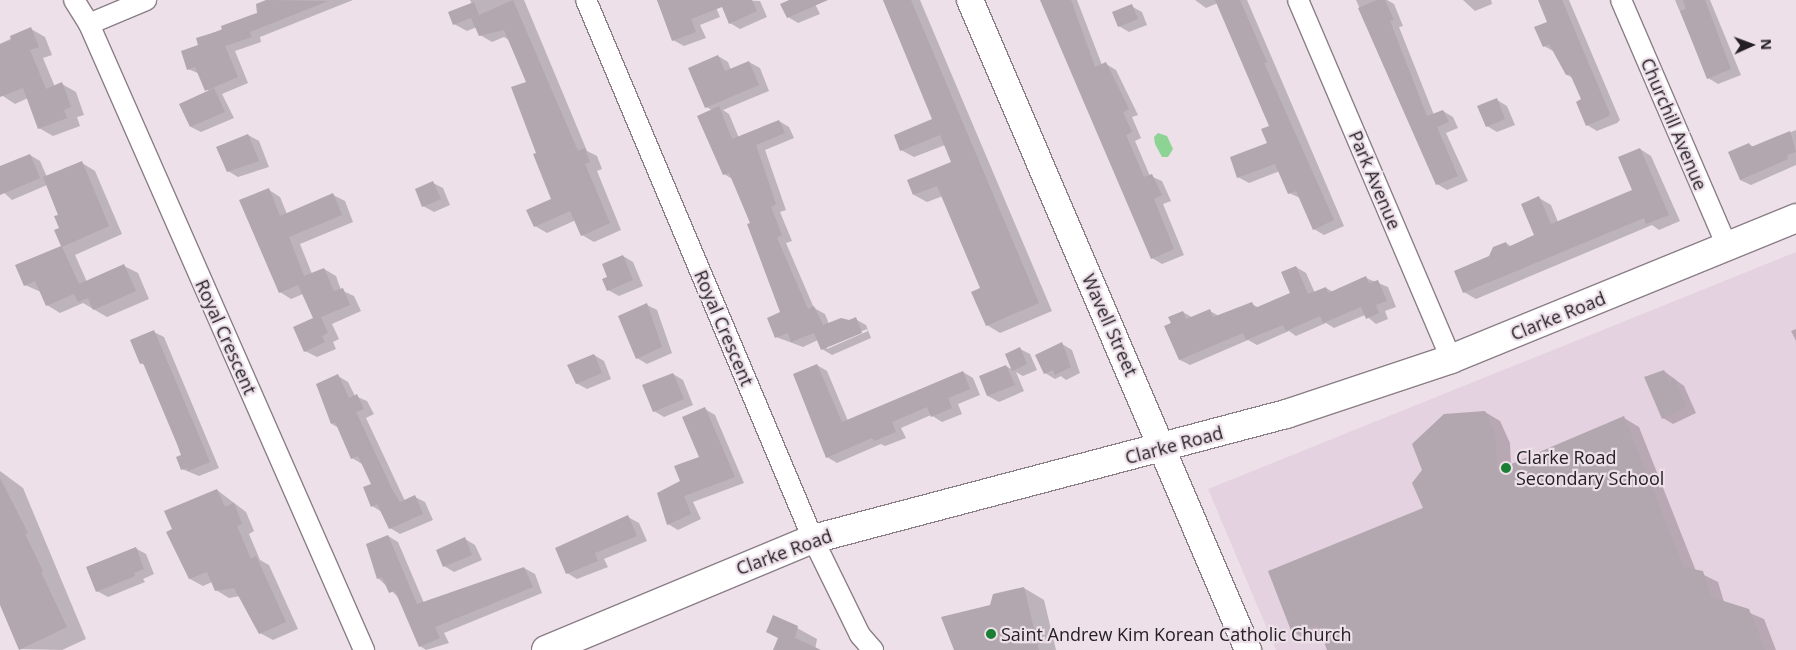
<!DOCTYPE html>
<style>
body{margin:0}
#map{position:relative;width:1796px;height:650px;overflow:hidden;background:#ede0e9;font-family:"Open Sans",sans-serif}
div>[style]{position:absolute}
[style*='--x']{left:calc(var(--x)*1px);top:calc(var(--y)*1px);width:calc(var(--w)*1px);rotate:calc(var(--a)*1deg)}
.built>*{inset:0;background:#e5d2e0}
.water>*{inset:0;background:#8dd494}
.shadow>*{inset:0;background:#0003}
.building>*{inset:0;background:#b2a6af}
.roads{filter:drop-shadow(1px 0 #8b7f87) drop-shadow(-1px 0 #8b7f87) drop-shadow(0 1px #8b7f87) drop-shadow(0 -1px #8b7f87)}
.minor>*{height:20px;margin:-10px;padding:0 10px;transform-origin:10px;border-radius:10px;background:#fff}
.tertiary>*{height:26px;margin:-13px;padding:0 13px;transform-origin:13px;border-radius:13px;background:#fff}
.secondary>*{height:28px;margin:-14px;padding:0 14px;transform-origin:14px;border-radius:14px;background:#fff}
.dots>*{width:14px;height:14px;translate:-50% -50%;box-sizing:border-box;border:2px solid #ede0e9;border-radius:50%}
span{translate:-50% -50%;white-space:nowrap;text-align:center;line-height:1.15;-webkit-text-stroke:4.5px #ede0e9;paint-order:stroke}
.street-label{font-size:18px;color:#242023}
.poi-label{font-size:18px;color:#242023}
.left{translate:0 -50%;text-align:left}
.north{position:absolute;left:1726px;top:20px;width:50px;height:50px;-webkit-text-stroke:4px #ede0e9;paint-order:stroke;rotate:88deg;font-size:14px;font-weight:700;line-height:20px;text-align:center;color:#242023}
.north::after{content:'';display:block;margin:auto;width:18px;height:22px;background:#242023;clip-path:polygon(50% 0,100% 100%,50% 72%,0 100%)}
</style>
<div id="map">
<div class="built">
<div style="clip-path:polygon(1796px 252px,1796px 650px,1276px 650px,1208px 489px)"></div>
</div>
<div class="water">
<div style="clip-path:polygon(1158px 133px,1167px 136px,1173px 149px,1168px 157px,1162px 157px,1155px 144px,1154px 137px)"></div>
</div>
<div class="shadow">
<div style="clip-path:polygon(269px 0,353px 0,260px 37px,261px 42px,235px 51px,248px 83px,222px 94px,234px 118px,201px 132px,191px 127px,209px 92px,200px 74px,188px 69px,200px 46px,198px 39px,259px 14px,257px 5px)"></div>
<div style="clip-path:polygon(470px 0,524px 0,587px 151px,597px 156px,602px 169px,597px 171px,621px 230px,594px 242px,582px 235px,576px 220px,547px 233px,535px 226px,553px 199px,538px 154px,528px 82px,509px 40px,504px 37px,492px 42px,480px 35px,477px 27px,467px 31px,454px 24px,472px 4px)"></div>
<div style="clip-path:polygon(657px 0,713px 0,720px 17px,700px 25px,706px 38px,684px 46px,673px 40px)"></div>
<div style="clip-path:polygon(739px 0,760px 1px,767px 17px,740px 29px,730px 23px)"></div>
<div style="clip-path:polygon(792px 0,813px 0,820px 14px,798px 23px,788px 17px)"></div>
<div style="clip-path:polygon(883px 0,920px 0,1052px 311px,1000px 333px,987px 325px,982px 289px,943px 196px,927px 202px,914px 195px,953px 163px,945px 145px,914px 157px,901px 150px,934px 120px)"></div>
<div style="clip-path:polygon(1041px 0,1077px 0,1102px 65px,1106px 64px,1116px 70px,1138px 115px,1132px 117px,1141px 138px,1135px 141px,1150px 176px,1162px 181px,1171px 201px,1163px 204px,1184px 255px,1162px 264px,1152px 258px)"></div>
<div style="clip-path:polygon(1195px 0,1247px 0,1344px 226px,1324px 235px,1314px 229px,1300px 198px,1289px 193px,1280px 171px,1249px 183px,1238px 177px,1269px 144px,1271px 126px,1218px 3px,1206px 8px)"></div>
<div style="clip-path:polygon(1356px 0,1387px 0,1394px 4px,1403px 26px,1399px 27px,1434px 115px,1443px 111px,1453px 117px,1458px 128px,1446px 133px,1468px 181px,1447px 190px,1437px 184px)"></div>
<div style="clip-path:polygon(1463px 0,1491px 0,1492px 4px,1475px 11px)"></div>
<div style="clip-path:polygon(1539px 0,1569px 0,1620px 120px,1617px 123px,1597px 131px,1587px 125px,1583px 100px,1573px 78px,1567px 75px,1553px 51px,1544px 46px,1549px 22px)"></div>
<div style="clip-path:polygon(1675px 0,1710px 0,1741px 75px,1718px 84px,1708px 78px)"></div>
<div style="clip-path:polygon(1131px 6px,1142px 12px,1147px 25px,1129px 32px,1119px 26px)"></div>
<div style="clip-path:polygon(31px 29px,45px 37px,52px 55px,43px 58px,55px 87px,62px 84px,76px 92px,84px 115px,77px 117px,80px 126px,53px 136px,39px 128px,28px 98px,15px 104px,0 94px,0 44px)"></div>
<div style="clip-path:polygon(evenodd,718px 56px,728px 62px,731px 70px,749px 62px,760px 68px,769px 91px,723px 110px,729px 114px,739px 138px,779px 121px,789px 127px,794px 138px,765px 150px,786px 210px,780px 212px,792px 241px,786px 243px,814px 308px,825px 314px,829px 324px,855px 319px,866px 325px,871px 338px,832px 355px,822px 349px,818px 340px,803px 347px,776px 337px,782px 313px,752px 223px,734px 180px,724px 174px,712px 110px,706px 107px,718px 56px,867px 329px,868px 331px,827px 349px,827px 346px,867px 329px)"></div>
<div style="clip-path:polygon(1497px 100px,1507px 106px,1515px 125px,1497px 132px,1487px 126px)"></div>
<div style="clip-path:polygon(1796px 130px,1796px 165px,1751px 185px,1740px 180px,1749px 144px,1754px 147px)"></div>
<div style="clip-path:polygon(248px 135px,259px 141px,269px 167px,238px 177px,228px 171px)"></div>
<div style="clip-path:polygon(1640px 149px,1651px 156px,1680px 221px,1659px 230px,1652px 225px,1476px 299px,1464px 292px,1490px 257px,1506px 243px,1512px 247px,1536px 236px,1539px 198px,1551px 205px,1558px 222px,1634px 191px)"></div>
<div style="clip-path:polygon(30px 155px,40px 161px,47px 177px,82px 163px,95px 171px,122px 234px,75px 255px,87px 282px,124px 266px,138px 273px,149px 299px,107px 317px,83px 303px,60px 313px,47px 305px,41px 292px,25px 285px,17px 266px,62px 247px,60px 215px,47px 185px,12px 200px,0 189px,0 168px)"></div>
<div style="clip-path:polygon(433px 183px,443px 188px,450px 205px,434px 212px,423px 206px)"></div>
<div style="clip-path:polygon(269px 190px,280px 197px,287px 214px,333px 195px,345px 201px,353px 222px,300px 244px,312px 274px,324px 269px,336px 276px,341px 290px,354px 296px,361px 311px,332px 324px,339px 339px,333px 342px,336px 349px,317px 357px,305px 351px,314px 319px,303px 294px,291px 299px,280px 292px)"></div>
<div style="clip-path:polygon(623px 256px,633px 262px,643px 286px,619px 296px,608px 290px,609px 277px)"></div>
<div style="clip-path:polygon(1296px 267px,1306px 273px,1315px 293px,1326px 288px,1333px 292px,1366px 278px,1388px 287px,1396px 307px,1385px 311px,1388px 319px,1376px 324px,1365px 315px,1334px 328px,1326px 323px,1296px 336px,1289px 331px,1257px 345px,1248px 340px,1190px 365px,1180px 360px,1166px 327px,1183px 312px,1193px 318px,1210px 311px,1219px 316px,1252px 304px,1259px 308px,1292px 294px)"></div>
<div style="clip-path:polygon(647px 305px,657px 310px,672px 353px,647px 364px,637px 358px)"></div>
<div style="clip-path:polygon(1796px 329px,1796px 341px,1791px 331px)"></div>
<div style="clip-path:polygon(154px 332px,164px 337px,219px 468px,199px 476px,182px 469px,183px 456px,146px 366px,141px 363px)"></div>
<div style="clip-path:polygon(1062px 344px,1072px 350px,1080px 373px,1066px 380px,1061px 376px,1055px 379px,1045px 373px)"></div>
<div style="clip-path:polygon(1020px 349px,1030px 354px,1037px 370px,1023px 376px,1016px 372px,1024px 391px,999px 402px,988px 396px,981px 377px,1006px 366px,1013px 370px)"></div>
<div style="clip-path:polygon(594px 355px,604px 361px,611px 379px,587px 389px,576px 383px)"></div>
<div style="clip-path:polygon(817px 365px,827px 371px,848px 421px,963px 372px,973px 378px,980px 395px,958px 404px,962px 414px,942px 422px,931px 415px,901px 428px,906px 438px,885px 446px,881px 444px,837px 463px,827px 457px)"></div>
<div style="clip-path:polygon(1664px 371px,1684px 386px,1696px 413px,1673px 424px,1663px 418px)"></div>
<div style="clip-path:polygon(673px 374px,683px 380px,693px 405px,664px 417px,654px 411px)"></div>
<div style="clip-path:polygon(338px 376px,348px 382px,355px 396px,367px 401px,374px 414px,366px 418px,405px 501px,415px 497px,425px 502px,433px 520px,400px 534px,390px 528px,382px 512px,372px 506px,373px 485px,362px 464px,352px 458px,339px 428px,332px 424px)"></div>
<div style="clip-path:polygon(705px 409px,715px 415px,744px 483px,693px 502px,701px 519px,678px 530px,668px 524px,700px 457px)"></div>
<div style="clip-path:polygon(1485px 412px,1500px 421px,1510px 443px,1511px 465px,1624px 418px,1639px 427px,1696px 571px,1718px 582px,1724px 602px,1764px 619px,1776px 650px,1328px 650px,1322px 635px,1309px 641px,1293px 632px,1425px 509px)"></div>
<div style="clip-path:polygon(0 471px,23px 488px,86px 639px,62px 650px,20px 649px,0 602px)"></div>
<div style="clip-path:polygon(217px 490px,246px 512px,254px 531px,249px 534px,260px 560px,269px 565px,298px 629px,273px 640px,260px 633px,240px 596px,229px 598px,216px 590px,212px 582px,203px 586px,190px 579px,173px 530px)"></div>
<div style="clip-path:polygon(628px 517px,639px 523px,647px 541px,604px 559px,608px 567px,577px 579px,567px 573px)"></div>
<div style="clip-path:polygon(388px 536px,398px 542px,424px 603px,524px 568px,535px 574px,542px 593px,444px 633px,449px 643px,426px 650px,420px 646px,399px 598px,378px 578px)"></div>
<div style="clip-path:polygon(465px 539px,475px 545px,482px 560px,454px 572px,444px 566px)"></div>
<div style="clip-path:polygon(135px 548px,146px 554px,154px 574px,143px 579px,145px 582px,108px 597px,97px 591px)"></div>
<div style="clip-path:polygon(1024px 588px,1044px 600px,1056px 650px,955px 650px,991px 606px)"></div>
<div style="clip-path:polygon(797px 628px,817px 639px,815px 650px,776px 650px)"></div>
</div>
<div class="building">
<div style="clip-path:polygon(266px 0,328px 1px,250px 32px,252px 37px,225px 46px,238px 77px,205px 91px,195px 67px,187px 70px,181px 51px,198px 45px,196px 38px,222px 30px,221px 26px,257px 13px,256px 4px)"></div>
<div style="clip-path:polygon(513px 0,578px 151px,585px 148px,590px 162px,585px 164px,610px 223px,581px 236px,570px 211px,534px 227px,526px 210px,551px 199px,533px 154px,536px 153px,511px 87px,526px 82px,504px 30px,479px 36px,471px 18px,453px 25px,448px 12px,474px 2px,479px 15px)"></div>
<div style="clip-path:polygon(657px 0,752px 0,757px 11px,729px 24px,722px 7px,691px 19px,696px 32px,672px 41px)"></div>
<div style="clip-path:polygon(789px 0,828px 0,787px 18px,780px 4px)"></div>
<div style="clip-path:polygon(883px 0,911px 0,1039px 303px,986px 326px,971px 292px,980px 288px,937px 186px,913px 195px,907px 180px,951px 162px,940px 135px,900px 151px,894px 135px,932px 119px)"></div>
<div style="clip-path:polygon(1040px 0,1071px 0,1095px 67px,1106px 62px,1129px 109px,1123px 112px,1132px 132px,1126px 135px,1144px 177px,1152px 174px,1162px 195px,1154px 199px,1174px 249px,1151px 259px)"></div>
<div style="clip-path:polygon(1215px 0,1240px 0,1267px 62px,1264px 63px,1334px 220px,1313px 230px,1296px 191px,1288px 194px,1275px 164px,1237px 178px,1230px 157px,1267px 143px,1261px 129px,1269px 126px)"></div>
<div style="clip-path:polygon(1377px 0,1385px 0,1394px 20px,1390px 21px,1427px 116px,1443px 110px,1449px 122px,1437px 127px,1458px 176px,1436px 185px,1358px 8px)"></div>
<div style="clip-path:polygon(1538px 0,1562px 0,1610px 114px,1607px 117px,1586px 126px,1576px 102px,1581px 99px,1570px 74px,1566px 75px,1549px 44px,1543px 47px,1534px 27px,1547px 22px)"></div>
<div style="clip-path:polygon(1683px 0,1705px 0,1731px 69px,1707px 79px,1680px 11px,1686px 9px)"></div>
<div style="clip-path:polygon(1132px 4px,1138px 19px,1118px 27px,1112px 12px)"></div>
<div style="clip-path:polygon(31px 27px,39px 47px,30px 50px,46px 89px,62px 82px,71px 107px,64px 110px,67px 118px,38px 129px,23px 88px,0 97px,0 44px,11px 40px,10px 36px)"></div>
<div style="clip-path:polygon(718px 55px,725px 71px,749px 61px,759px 85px,705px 108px,688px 68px)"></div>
<div style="clip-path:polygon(214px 88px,225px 112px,190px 127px,179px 104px)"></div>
<div style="clip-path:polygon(1497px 98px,1505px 119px,1486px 127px,1477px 106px)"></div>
<div style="clip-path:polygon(719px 106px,732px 139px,779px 120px,785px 133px,756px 145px,776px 204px,771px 207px,782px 235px,777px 238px,808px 309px,814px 306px,823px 325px,841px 318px,849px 320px,856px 317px,862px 333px,821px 350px,814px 333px,791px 342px,788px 333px,775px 338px,767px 318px,780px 312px,747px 224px,750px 223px,729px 173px,723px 175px,697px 116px)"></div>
<div style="clip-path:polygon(1790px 131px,1796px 152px,1787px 155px,1788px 159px,1740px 180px,1728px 152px,1749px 143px,1751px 147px)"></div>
<div style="clip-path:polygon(248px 134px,259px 161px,227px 172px,216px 147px)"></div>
<div style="clip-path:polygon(1640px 148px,1669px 215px,1646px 224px,1644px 218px,1463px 293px,1454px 271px,1489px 256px,1493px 247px,1506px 242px,1508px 247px,1534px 235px,1521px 204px,1539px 196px,1551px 224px,1632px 190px,1618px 157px)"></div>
<div style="clip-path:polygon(30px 154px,40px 178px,0 195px,0 166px)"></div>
<div style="clip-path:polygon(82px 161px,109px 226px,62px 247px,79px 284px,124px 264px,136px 291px,93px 310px,88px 298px,78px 302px,74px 294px,46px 306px,35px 281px,24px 286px,15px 265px,61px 246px,54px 230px,59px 228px,54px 216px,58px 215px,43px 177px)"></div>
<div style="clip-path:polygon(433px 181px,441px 199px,422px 207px,415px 189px)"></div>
<div style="clip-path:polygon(269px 188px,280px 216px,333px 193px,342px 215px,289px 237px,304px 276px,324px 268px,334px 291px,343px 288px,350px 305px,321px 317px,328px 333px,322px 336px,325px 342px,304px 352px,293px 327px,313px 318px,298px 285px,279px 293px,239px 200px)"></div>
<div style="clip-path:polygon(623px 255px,633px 280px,607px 291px,602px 279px,607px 277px,602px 264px)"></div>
<div style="clip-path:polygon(1296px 266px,1308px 294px,1326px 287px,1328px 293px,1366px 276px,1369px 283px,1378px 280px,1387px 301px,1376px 305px,1379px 313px,1366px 319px,1361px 307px,1323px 323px,1320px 316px,1286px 331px,1283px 325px,1246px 340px,1243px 333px,1179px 360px,1164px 326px,1171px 323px,1168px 317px,1183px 311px,1186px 319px,1210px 309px,1213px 317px,1252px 302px,1255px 308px,1290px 293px,1281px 272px)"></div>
<div style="clip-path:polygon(647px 303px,662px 347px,636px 359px,618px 316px)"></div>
<div style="clip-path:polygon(154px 330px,210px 462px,188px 471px,187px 468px,181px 470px,176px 457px,181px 455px,177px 444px,143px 363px,140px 364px,130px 340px)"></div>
<div style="clip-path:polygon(1062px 342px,1071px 367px,1055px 375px,1053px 370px,1044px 374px,1035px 355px)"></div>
<div style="clip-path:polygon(1020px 347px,1027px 364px,1012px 371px,1005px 354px)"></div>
<div style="clip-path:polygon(594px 354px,602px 373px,576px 384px,567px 365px)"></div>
<div style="clip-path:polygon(817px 364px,842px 422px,963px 371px,970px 389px,948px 398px,952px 408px,931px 417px,927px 407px,892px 422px,896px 432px,874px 441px,872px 438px,826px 458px,793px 374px)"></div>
<div style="clip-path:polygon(1006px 365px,1015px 385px,987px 396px,979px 376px)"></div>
<div style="clip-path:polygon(1664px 370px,1669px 381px,1674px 378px,1686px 407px,1662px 419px,1644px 377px)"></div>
<div style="clip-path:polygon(673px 373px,684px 399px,653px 412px,642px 385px)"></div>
<div style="clip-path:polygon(338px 374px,349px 398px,357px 394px,364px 409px,356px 412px,392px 489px,400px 502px,415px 495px,423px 514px,389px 529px,377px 504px,371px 507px,363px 487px,371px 484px,358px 456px,351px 459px,335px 422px,331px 424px,316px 384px)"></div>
<div style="clip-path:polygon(705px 407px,735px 477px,684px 496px,691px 514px,667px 525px,657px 493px,680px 481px,674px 466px,699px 457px,682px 417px)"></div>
<div style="clip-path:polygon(1485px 411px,1495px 433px,1497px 470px,1624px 416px,1683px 567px,1703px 571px,1711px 597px,1749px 609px,1765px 650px,1327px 650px,1317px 623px,1292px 633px,1268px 571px,1423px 508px,1412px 483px,1422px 470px,1412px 444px,1444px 414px)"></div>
<div style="clip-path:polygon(0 478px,28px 533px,25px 534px,43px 571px,41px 572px,67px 627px,19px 650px,0 605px)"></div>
<div style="clip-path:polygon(217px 489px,225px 507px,234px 503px,242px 524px,237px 526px,251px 559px,256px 556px,286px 622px,259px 634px,234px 588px,215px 591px,207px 572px,189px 579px,166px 532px,172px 529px,164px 511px)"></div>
<div style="clip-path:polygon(628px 515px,637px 536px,595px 553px,598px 561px,566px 574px,555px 548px)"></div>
<div style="clip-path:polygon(388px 535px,417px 604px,524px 567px,533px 587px,435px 627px,440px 638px,419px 647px,395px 591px,389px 593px,382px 577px,377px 579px,366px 544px)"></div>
<div style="clip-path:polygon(465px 537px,472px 555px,443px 567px,436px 550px)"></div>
<div style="clip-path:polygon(136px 547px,144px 569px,134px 573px,135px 576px,96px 592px,86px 567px)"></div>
<div style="clip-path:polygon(1024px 587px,1039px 650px,954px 650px,941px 617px,990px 605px,993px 594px)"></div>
<div style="clip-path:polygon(773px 615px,798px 626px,795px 638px,821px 650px,773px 650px,778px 638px,766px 632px)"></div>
</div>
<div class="roads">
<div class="minor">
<div style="--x:74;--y:0;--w:28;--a:58"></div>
<div style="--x:89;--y:24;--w:684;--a:66.28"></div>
<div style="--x:586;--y:0;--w:585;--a:67.16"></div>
<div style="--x:813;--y:539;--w:107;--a:63.9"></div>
<div style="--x:860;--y:635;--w:20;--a:49"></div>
<div style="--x:1298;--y:0;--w:390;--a:66.9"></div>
<div style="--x:1621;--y:0;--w:271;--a:66.7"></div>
<div style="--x:89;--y:24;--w:62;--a:-22.8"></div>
</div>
<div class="tertiary">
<div style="--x:970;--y:0;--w:707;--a:66.84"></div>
</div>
<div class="secondary">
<div style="--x:546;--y:650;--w:289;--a:-22.6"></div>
<div style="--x:813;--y:539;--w:489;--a:-14.8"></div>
<div style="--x:1286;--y:414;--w:174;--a:-18.4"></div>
<div style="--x:1451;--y:359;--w:373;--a:-22.2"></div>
</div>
</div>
<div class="dots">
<div style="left:1506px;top:468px;background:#1a7f32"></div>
<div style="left:991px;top:634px;background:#1a7f32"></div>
</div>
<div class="street-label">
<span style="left:1674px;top:124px;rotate:67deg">Churchill Avenue</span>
<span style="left:1375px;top:180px;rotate:67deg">Park Avenue</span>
<span style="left:1558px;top:316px;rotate:-22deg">Clarke Road</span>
<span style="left:1110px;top:325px;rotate:66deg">Wavell Street</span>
<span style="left:724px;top:328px;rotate:67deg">Royal Crescent</span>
<span style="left:226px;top:337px;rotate:66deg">Royal Crescent</span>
<span style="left:1174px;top:445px;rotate:-15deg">Clarke Road</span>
<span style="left:784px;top:552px;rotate:-20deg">Clarke Road</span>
</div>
<div class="poi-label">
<span class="left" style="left:1516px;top:468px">Clarke Road<br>Secondary School</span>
<span class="left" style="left:1001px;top:634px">Saint Andrew Kim Korean Catholic Church</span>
</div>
<div class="north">N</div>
</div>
